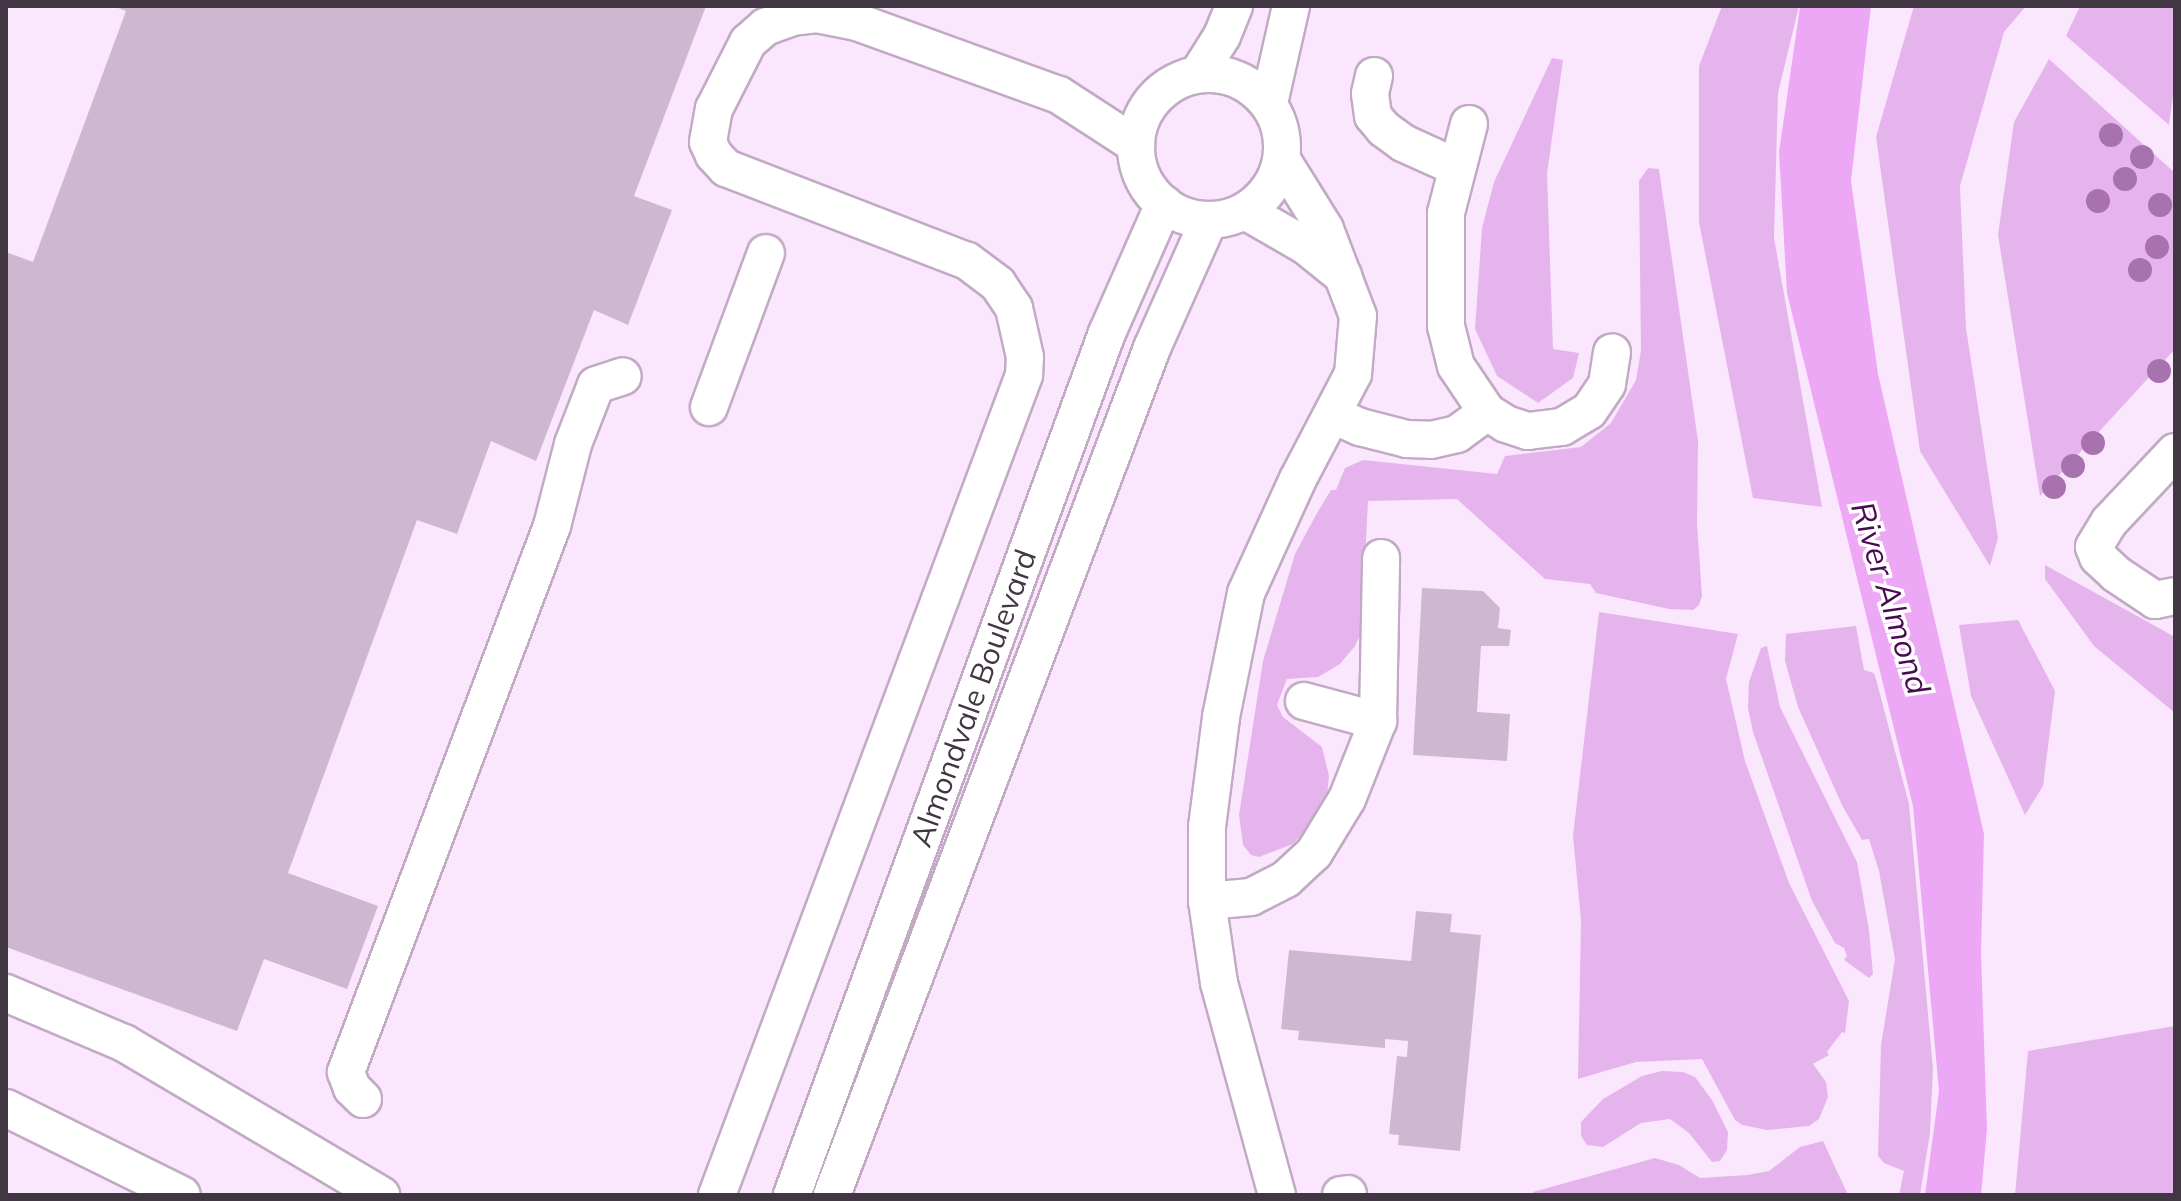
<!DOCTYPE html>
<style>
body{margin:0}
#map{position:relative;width:2181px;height:1201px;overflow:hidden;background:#fbe7fd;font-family:Mulish,sans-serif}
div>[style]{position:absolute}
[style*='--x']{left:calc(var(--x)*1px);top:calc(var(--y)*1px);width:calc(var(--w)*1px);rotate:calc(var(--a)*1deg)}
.green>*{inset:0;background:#e6b4ed}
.water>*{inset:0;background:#eda8f5}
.building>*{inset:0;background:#cfb7d2}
.roads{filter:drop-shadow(2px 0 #c2aac5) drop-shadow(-2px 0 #c2aac5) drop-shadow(0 2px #c2aac5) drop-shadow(0 -2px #c2aac5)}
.minor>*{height:36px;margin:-18px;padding:0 18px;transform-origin:18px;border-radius:18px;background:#fff}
.minor>.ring{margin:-18px;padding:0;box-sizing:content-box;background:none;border:36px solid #fff;border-radius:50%}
.trees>*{width:24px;height:24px;margin:-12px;border-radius:50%;background:#a872af}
span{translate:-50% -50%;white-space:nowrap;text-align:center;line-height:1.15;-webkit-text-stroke:7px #fff;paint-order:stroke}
.street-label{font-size:30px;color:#413742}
.water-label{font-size:32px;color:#480a50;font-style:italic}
.frame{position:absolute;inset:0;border:8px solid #413742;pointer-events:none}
</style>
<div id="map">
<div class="green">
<div style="clip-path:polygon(1722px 6px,1799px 6px,1778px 93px,1774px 238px,1822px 507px,1753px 498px,1699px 222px,1699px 66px)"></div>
<div style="clip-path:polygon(1914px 6px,2026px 6px,2004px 32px,1960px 186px,1966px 328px,1998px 538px,1990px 566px,1920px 451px,1876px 137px)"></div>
<div style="clip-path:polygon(2080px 6px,2175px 6px,2175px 80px,2169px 125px,2066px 36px)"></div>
<div style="clip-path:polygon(1552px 58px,1563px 60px,1547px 174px,1553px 349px,1579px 353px,1573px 378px,1538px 403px,1497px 376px,1475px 329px,1482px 228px,1494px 182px)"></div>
<div style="clip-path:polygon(2049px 59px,2175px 173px,2175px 349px,2040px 496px,1998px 235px,2014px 122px)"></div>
<div style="clip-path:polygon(1648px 168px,1659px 169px,1698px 441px,1697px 524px,1702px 596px,1699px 605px,1693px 610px,1669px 609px,1596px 593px,1590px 584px,1545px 579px,1457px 499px,1368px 501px,1361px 633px,1355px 646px,1340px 664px,1318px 677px,1287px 679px,1277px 705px,1283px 717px,1322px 747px,1329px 776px,1327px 796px,1319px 815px,1293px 844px,1259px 857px,1251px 855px,1243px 845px,1239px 815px,1263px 661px,1295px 554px,1317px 513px,1331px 490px,1336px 490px,1345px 468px,1363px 460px,1497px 474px,1505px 456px,1581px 447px,1611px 423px,1636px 380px,1641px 351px,1639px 181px)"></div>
<div style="clip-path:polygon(2045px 565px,2175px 637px,2175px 713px,2094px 646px,2045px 579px)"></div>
<div style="clip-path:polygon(1599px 612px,1738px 634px,1726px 679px,1745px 761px,1789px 883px,1849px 1001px,1845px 1033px,1842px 1032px,1827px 1052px,1829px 1055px,1813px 1064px,1826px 1082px,1828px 1097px,1819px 1119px,1809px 1126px,1767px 1130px,1742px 1125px,1735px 1120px,1702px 1059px,1636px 1062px,1578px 1079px,1581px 921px,1573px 836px)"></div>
<div style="clip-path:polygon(2018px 620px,2055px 691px,2043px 786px,2025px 815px,1971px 696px,1959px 625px)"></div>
<div style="clip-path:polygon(1856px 626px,1864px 670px,1874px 673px,1876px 679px,1909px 804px,1933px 1069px,1930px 1133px,1920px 1195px,1899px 1195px,1904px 1171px,1884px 1163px,1878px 1156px,1881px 1045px,1895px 959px,1879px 871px,1869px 839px,1862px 840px,1843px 807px,1798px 707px,1785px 661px,1786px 634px)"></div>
<div style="clip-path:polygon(1767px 646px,1780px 707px,1857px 862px,1869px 930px,1873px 974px,1869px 978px,1844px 960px,1847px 956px,1844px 948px,1835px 943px,1812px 901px,1753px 732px,1748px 708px,1749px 682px,1761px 648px)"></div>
<div style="clip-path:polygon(2175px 1026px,2175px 1195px,2015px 1195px,2028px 1051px)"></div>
<div style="clip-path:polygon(1662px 1071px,1683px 1072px,1695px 1077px,1712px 1100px,1728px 1132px,1727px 1150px,1720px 1161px,1712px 1162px,1689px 1133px,1670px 1119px,1641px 1123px,1603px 1147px,1587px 1145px,1581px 1136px,1581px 1122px,1603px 1099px,1642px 1076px)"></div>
<div style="clip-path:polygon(1823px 1141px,1848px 1195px,1535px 1195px,1533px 1192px,1655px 1158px,1679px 1165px,1700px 1178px,1747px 1175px,1769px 1171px,1800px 1147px)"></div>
</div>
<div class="water">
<div style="clip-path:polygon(1871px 6px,1851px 181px,1878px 374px,1984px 834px,1981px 953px,1987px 1129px,1981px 1195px,1925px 1195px,1939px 1091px,1913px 806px,1787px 293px,1779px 152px,1800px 7px)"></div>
</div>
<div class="building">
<div style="clip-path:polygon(113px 6px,706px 6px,634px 196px,672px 210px,628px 325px,594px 310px,536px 461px,491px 441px,457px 534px,417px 520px,288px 873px,378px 906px,347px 989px,264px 959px,237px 1031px,6px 947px,6px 252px,33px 262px,126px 11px)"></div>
<div style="clip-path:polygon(1422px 588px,1483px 591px,1500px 608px,1498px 628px,1511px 630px,1509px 646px,1481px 646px,1477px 712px,1510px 714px,1507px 761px,1413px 755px)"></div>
<div style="clip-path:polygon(1416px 911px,1452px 914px,1450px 932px,1481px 935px,1460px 1151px,1398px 1145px,1399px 1135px,1389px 1134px,1397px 1056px,1407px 1057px,1408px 1041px,1385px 1039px,1385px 1048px,1298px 1040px,1299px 1031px,1281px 1029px,1289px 950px,1411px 961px)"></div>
</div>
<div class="roads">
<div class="minor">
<div style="--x:790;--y:6;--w:11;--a:75"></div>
<div style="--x:793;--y:17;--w:24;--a:-7"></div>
<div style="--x:817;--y:14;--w:41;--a:11.3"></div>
<div style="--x:857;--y:22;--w:215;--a:19.9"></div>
<div style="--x:1059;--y:95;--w:92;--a:33"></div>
<div style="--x:1198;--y:74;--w:45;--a:-57.7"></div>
<div style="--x:1222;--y:36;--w:32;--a:-68"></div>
<div class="ring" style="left:1136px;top:74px;width:110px;height:110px"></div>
<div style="--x:1374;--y:76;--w:18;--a:103"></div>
<div style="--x:1370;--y:94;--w:22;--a:82"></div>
<div style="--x:1373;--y:116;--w:17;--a:50"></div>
<div style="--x:1384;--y:129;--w:24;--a:36"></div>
<div style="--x:1403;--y:143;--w:58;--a:24.4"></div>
<div style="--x:1269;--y:103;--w:99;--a:-77.2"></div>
<div style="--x:1469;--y:124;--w:92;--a:104.5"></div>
<div style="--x:1446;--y:213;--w:113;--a:90"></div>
<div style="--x:1446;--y:326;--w:41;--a:76"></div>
<div style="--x:1456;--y:366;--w:55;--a:56"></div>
<div style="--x:1487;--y:412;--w:22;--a:32"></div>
<div style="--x:1506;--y:424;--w:23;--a:18"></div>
<div style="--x:1528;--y:431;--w:34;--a:-7"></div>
<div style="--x:1562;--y:427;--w:31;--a:-31"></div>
<div style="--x:1589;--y:411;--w:32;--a:-56"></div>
<div style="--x:1607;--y:384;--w:32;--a:-81"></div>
<div style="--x:1245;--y:211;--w:70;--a:29.8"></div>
<div style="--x:1306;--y:246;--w:48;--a:39"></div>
<div style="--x:709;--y:407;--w:164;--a:-69.7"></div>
<div style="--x:1333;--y:415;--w:30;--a:24"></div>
<div style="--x:1360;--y:427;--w:49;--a:14.3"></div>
<div style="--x:1407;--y:439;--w:24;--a:2"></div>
<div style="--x:1431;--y:440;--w:27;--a:-13"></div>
<div style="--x:1457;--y:434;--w:37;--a:-36"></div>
<div style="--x:2175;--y:452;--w:96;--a:133.3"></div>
<div style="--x:2109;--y:522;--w:29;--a:121"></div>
<div style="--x:2094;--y:547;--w:11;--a:68"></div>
<div style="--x:2098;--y:557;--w:25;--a:43"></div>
<div style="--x:2116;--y:574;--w:47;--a:33.7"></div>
<div style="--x:2155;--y:600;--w:20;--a:-11"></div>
<div style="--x:1304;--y:701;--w:77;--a:15.1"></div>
<div style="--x:1207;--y:901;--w:44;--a:-5.2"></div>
<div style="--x:1251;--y:897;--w:39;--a:-27"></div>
<div style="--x:1286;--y:879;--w:38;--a:-43"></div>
<div style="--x:1314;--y:853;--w:63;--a:-58.6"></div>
<div style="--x:1347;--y:799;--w:84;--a:-68.3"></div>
<div style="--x:1378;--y:721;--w:163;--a:-88.9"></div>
<div style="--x:6;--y:993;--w:128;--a:23"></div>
<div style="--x:124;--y:1043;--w:299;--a:30.6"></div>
<div style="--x:363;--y:1099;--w:16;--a:-135"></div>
<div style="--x:352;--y:1088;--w:17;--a:-111"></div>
<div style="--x:346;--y:1072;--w:584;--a:-69.33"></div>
<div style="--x:552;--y:526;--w:85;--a:-75.6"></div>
<div style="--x:573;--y:444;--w:63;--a:-68.7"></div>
<div style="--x:596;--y:385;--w:28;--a:-18"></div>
<div style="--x:6;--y:1108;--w:196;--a:26.3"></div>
<div style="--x:717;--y:1195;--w:876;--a:-69.47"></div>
<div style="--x:1024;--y:375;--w:18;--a:-87"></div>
<div style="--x:1025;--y:357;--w:50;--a:-102.7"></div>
<div style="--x:1014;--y:308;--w:29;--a:-124"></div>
<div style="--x:998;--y:284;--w:39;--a:-143"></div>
<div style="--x:967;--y:261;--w:258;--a:-158.9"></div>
<div style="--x:726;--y:168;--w:18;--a:-133"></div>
<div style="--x:714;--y:155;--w:14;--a:-115"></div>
<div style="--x:708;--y:142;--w:34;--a:-80"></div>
<div style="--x:714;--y:109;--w:75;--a:-63.1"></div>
<div style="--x:748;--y:42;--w:23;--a:-41"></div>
<div style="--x:765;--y:27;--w:30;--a:-20"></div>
<div style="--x:792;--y:1195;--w:918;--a:-69.93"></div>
<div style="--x:1107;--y:333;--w:141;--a:-66.2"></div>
<div style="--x:832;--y:1195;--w:905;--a:-69.3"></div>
<div style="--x:1152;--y:348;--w:140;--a:-66"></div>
<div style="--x:1277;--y:1195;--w:220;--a:-105.3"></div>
<div style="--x:1219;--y:983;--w:83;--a:-98.3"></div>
<div style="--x:1207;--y:901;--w:74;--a:-90"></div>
<div style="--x:1207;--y:827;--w:111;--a:-82.7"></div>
<div style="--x:1221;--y:717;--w:126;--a:-78.6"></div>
<div style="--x:1246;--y:593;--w:125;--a:-65.5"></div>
<div style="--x:1298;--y:479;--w:119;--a:-62.4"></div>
<div style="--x:1353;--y:374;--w:58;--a:-85.1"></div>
<div style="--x:1358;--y:316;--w:93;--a:-110.8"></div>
<div style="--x:1325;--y:229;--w:81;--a:-121.9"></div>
<div style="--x:1341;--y:1195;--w:7;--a:-8"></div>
</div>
</div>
<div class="trees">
<div style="left:2111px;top:135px"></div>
<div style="left:2142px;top:157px"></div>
<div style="left:2125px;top:179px"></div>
<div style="left:2098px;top:201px"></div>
<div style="left:2160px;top:205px"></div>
<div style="left:2157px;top:247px"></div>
<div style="left:2140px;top:270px"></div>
<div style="left:2159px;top:371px"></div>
<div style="left:2093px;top:443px"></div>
<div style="left:2073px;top:466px"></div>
<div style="left:2054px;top:487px"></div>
</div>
<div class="street-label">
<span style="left:973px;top:698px;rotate:-70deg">Almondvale Boulevard</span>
</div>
<div class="water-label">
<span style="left:1891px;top:598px;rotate:73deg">River Almond</span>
</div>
<div class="frame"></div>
</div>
